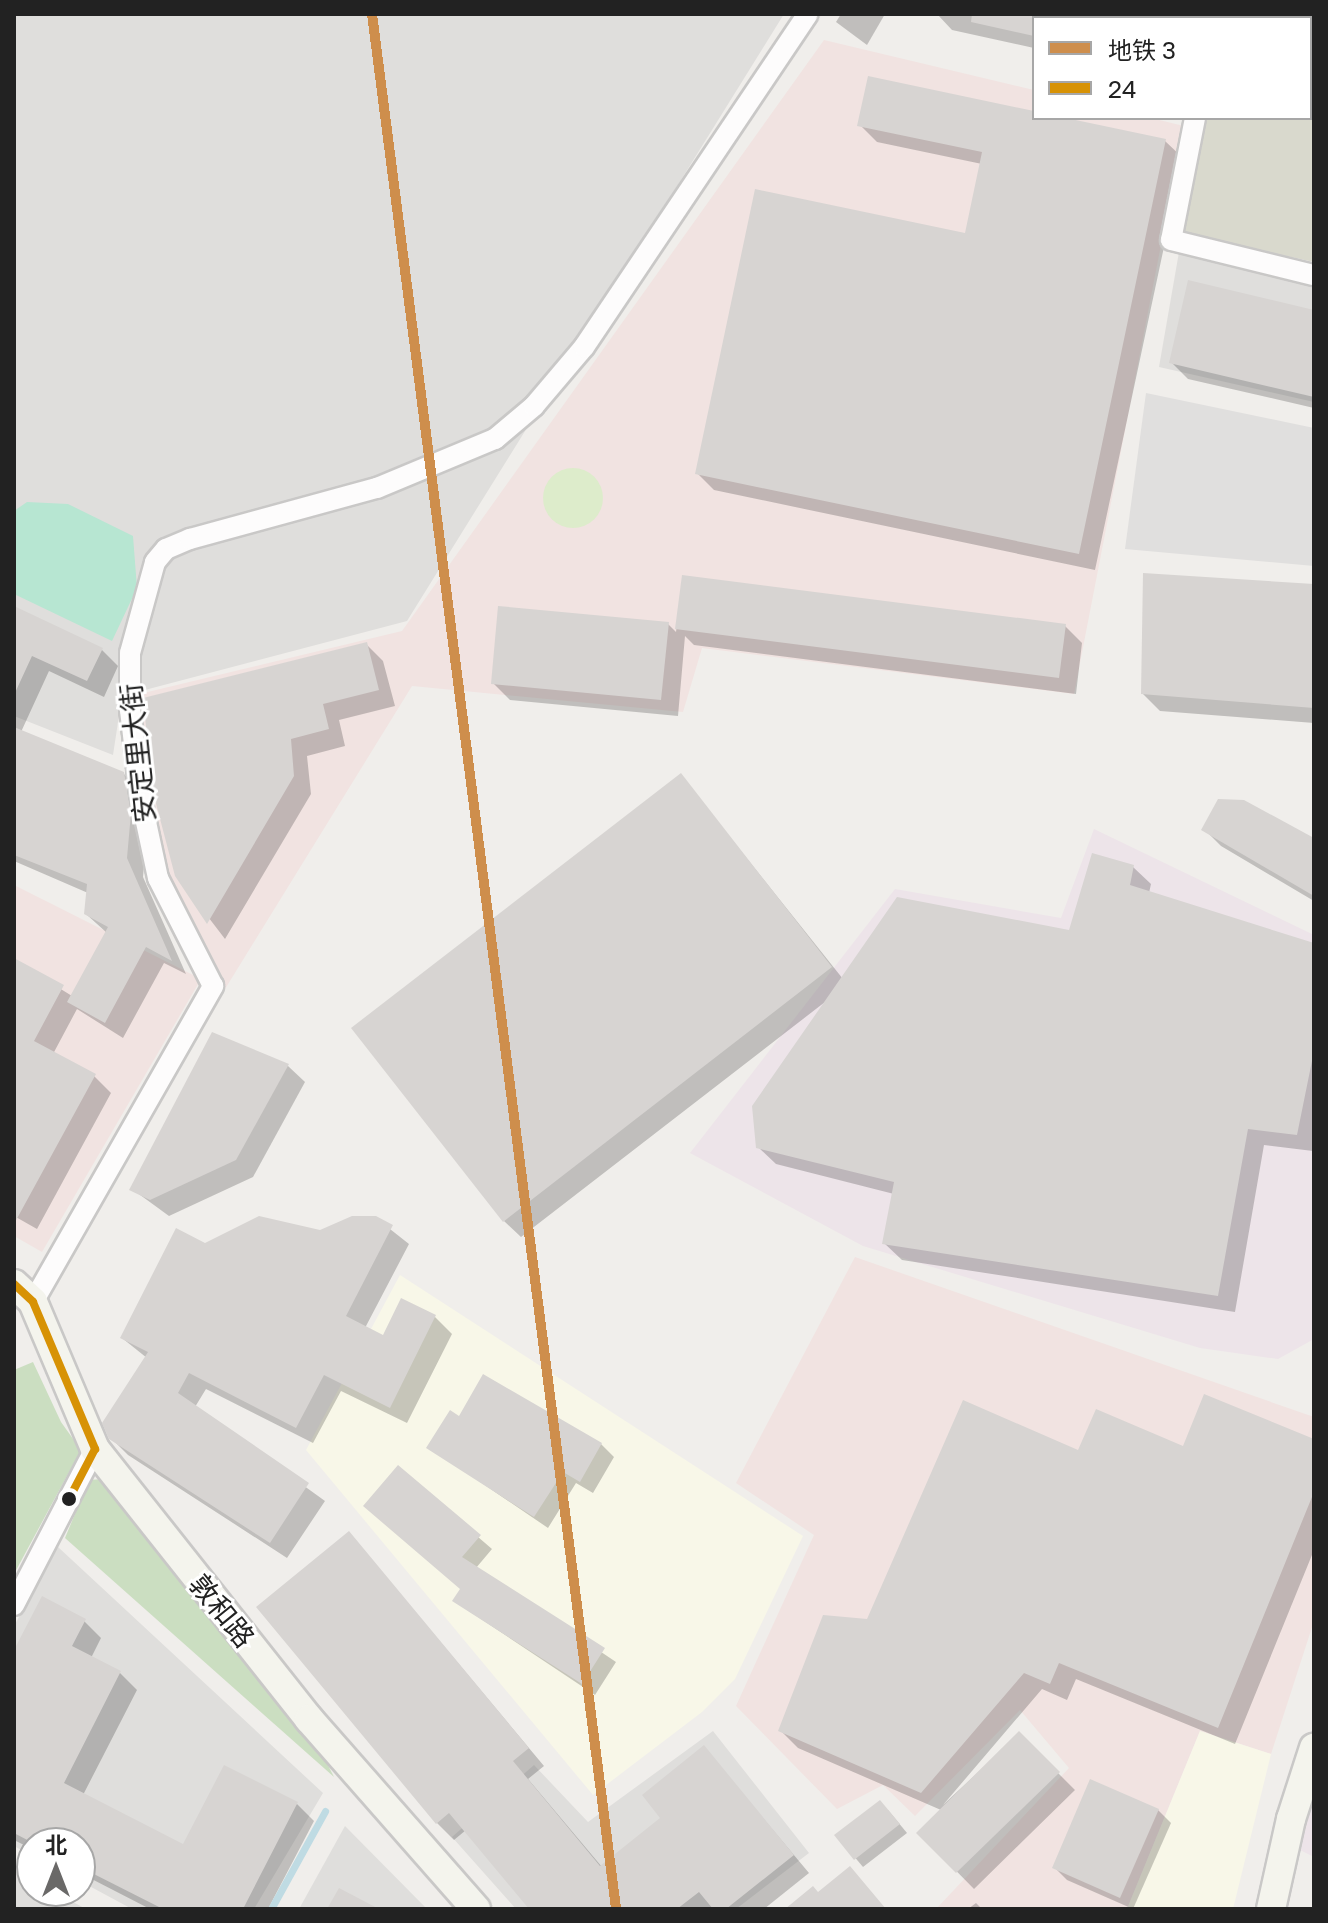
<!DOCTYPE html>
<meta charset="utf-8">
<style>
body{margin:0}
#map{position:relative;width:1328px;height:1923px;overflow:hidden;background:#f0eeeb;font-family:"Golos Text","Noto Sans SC",sans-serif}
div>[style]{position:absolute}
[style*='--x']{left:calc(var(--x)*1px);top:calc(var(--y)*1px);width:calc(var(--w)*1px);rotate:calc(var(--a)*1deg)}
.residential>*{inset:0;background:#dfdedc}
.commercial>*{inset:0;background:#f1e3e1}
.industrial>*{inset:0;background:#ede4e9}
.education>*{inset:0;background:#f8f7e8}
.construction>*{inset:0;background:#d9d9cd}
.grass>*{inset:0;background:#ddeccb}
.round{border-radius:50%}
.forest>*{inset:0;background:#cbdec1}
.pitch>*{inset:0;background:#b7e6d2}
.parking>*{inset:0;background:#e0dfde}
.shadow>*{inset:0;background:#0003}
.stream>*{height:7px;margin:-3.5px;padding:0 3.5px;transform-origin:3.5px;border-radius:3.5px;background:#bfdbe3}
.building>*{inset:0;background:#d7d4d2}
.roads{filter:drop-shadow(2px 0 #c9c8c7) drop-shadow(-2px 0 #c9c8c7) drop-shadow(0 2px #c9c8c7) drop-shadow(0 -2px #c9c8c7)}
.street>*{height:20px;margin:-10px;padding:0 10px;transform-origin:10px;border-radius:10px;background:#fdfcfc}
.secondary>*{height:28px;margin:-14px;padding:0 14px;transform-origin:14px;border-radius:14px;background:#f4f4ed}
.bus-1>*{height:8px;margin:-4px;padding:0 4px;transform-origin:4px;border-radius:4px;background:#d79205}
.metro-1>*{height:10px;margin:-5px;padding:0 5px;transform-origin:5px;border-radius:5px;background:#ce8e4c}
.dots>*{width:22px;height:22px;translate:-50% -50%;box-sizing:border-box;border:4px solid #fff;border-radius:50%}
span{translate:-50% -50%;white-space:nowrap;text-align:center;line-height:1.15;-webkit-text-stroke:6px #fff;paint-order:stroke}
.street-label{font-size:28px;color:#222}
.frame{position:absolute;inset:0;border:16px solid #222;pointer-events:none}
.legend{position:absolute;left:1032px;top:16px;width:280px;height:104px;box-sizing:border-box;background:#fff;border:2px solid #a7a7a7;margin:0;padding:10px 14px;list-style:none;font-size:24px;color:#222}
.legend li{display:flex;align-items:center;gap:16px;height:40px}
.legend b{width:40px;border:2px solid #a7a7a7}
.north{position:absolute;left:16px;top:1827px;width:80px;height:80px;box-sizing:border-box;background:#fff;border:2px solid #a7a7a7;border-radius:50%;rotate:0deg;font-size:22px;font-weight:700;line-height:32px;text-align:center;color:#222}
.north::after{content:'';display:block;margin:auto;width:28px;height:36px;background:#6a6968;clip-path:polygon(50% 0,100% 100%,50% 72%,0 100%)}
</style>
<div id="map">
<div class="residential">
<div style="clip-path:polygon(14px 14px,784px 14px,407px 621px,122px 696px,113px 755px,14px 716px)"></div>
<div style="clip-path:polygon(1179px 252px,1314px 285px,1314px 402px,1159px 367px)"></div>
<div style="clip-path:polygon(58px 1547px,323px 1793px,254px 1909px,132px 1909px,80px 1881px,80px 1843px,32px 1843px,32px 1856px,14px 1846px,14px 1626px)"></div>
<div style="clip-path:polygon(713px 1731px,809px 1853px,736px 1909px,516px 1909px,452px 1837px,534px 1765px,588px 1822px)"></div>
<div style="clip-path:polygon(345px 1826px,427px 1909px,299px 1909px)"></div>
<div style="clip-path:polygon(14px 1870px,32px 1880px,32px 1891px,53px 1891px,86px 1909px,14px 1909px)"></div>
</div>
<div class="commercial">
<div style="clip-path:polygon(824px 40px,1034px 90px,1034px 118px,1151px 118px,1184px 126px,1074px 694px,702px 648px,683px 712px,412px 686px,225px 989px,203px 962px,154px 850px,131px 696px,402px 631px)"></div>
<div style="clip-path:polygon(14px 885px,201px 979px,42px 1252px,14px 1236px)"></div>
<div style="clip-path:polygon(855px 1257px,1314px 1417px,1314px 1621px,1271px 1754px,1200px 1731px,1127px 1909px,936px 1909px,1069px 1768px,1020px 1710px,915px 1816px,883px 1785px,837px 1809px,736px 1706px,814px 1535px,736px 1483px)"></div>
</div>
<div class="industrial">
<div style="clip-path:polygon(1094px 829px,1314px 935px,1314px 1339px,1278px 1359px,1200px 1348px,863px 1246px,690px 1153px,895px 889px,1061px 918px)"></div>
<div style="clip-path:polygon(1314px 1794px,1314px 1857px,1298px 1849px)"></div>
</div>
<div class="education">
<div style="clip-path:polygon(400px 1275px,803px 1536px,735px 1679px,702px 1712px,593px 1795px,306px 1450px)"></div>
<div style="clip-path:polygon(1200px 1731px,1271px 1754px,1233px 1909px,1127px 1909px)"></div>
</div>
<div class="construction">
<div style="clip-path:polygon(1229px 14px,1314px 14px,1314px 262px,1181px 233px,1206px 118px,1310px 118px,1310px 18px,1228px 18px)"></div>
</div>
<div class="grass">
<div class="round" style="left:543px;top:468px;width:60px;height:60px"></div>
</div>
<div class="forest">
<div style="clip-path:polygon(33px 1362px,61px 1422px,81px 1450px,14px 1574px,14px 1370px)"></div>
<div style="clip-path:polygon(103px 1479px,309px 1728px,334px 1777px,65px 1538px,89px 1480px)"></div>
</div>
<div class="pitch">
<div style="clip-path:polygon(27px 502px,68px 504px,133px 536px,137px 588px,112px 641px,14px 594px,14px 511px)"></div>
</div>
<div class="parking">
<div style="clip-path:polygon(1146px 393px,1314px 428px,1314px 566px,1125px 549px)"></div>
</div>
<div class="shadow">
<div style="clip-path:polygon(841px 14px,885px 14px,867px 45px,836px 22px)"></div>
<div style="clip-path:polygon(937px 14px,1199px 14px,1034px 18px,1034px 48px,952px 30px)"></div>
<div style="clip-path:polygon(1034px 113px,1034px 118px,1165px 141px,1183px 158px,1095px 570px,714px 490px,697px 473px,967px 235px,982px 164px,877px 142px,860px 125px)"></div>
<div style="clip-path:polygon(1314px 311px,1314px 408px,1188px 379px,1171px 362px)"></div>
<div style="clip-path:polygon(683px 577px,1065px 626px,1082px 643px,1076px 694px,694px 645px,685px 636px,678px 716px,510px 700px,493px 683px,668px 624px,676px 632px)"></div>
<div style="clip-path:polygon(1314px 586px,1314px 723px,1160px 711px,1143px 694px)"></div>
<div style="clip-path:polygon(14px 609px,101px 649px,118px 666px,104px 697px,49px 671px,21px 732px,123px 773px,140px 791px,147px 831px,143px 877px,186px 974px,164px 963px,123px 1038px,77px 1009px,53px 1054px,94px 1076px,111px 1093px,37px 1229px,14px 1216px,14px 960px,72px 996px,107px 933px,86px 914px,88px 893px,14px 861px)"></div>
<div style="clip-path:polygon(366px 644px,383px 661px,395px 706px,339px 720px,345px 746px,307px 756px,311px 794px,225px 939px,176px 875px)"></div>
<div style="clip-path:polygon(681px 776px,843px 979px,1071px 932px,1133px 867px,1151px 884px,1149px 893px,1314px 945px,1313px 1151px,1264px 1145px,1235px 1312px,902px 1260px,884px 1243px,894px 1194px,776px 1164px,758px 1147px,825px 1002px,521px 1237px,504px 1221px)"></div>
<div style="clip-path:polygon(1204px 829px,1314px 840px,1314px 901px,1221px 846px)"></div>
<div style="clip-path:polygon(213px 1034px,288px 1066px,305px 1082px,253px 1177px,169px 1216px,132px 1189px)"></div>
<div style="clip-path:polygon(376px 1218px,409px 1244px,365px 1328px,384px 1337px,402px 1301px,435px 1317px,452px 1334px,407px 1423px,341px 1391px,313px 1443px,206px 1389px,195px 1407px,325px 1501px,287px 1558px,128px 1455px,111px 1438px,147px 1358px,122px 1338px,205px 1245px,321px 1232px)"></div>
<div style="clip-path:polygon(460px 1419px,601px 1444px,614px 1457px,593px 1493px,576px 1483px,548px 1528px,429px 1447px)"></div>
<div style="clip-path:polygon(1314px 1441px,1314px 1550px,1235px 1744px,1076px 1679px,1067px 1700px,1042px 1689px,943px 1805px,1019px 1734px,1075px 1790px,974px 1889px,919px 1833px,941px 1810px,798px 1748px,781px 1731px,868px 1621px,1079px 1453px)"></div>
<div style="clip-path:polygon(398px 1468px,492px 1549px,476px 1568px,616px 1662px,595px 1695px,454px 1601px,462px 1590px)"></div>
<div style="clip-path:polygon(349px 1533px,544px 1766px,528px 1779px,602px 1867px,663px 1818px,704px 1748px,809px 1873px,764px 1909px,532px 1909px,466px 1830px,454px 1840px,437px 1823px)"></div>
<div style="clip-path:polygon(84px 1621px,101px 1638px,91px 1658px,120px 1673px,137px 1690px,83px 1795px,184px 1846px,297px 1804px,314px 1821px,268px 1909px,150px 1909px,80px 1873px,80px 1843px,32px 1843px,32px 1849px,14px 1840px,14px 1654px)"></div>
<div style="clip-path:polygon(888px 1810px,907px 1833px,863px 1867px,837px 1836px)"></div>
<div style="clip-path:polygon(1158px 1810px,1171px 1823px,1133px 1909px,1067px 1880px,1054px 1867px)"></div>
<div style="clip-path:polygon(976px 1903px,982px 1909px,968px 1909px)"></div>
</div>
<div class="stream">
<div style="--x:271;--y:1909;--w:112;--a:-61.1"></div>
</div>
<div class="building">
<div style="clip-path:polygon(972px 14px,1034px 14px,1034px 36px,971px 22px)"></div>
<div style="clip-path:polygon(868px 76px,1034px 111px,1034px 118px,1066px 118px,1166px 139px,1079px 554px,695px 474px,755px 189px,965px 233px,982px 152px,857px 126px)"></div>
<div style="clip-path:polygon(1188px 280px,1314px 310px,1314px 397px,1169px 363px)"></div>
<div style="clip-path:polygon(1143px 573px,1314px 584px,1314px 708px,1141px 694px)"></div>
<div style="clip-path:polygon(682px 575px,1066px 624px,1059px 678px,675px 629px)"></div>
<div style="clip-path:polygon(14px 606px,103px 648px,87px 681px,32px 656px,14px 695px)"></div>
<div style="clip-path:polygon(498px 606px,669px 622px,661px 700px,491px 684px)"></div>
<div style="clip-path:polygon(367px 642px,379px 690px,323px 704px,329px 729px,291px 739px,294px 776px,207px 924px,175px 876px,153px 792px,143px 698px)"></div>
<div style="clip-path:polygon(14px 727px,124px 772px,131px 813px,127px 858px,172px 961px,146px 947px,105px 1023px,67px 1002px,108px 927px,84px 914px,87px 884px,14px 855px)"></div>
<div style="clip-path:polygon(681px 773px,832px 967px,503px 1222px,351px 1028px)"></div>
<div style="clip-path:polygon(1218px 799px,1244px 800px,1314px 838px,1314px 896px,1201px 830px)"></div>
<div style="clip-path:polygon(1092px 853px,1134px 865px,1130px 885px,1314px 943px,1314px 1051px,1297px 1135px,1248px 1129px,1218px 1296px,882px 1244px,894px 1182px,756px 1148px,752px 1106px,897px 897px,1069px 930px)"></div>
<div style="clip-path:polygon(14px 958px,64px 985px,34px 1041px,96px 1074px,14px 1224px)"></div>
<div style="clip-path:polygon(212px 1032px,289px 1064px,236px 1160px,150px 1200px,129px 1190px)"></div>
<div style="clip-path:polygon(259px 1216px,320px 1230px,352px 1216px,376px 1216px,393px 1225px,346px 1316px,383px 1335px,401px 1298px,436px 1315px,390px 1408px,324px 1375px,296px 1428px,189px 1373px,178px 1393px,309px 1483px,270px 1543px,109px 1439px,102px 1423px,148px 1352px,120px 1338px,176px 1228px,205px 1243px)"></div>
<div style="clip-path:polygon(483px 1374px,602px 1443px,580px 1482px,563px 1472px,534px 1517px,426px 1448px,450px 1410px,459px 1416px)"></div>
<div style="clip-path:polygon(1204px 1394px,1314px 1439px,1314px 1492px,1218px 1728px,1059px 1663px,1050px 1684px,1024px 1673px,921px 1793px,778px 1731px,823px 1615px,867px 1619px,963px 1400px,1078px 1450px,1096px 1409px,1183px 1446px)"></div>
<div style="clip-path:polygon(398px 1465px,481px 1535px,462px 1557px,605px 1648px,582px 1684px,452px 1601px,460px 1589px,363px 1506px)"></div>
<div style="clip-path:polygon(349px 1531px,529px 1748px,513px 1761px,600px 1866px,660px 1818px,642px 1795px,704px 1745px,794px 1855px,726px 1909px,713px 1909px,699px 1892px,677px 1909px,529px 1909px,449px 1813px,436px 1824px,256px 1607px)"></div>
<div style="clip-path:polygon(42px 1596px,86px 1619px,72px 1646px,121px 1671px,64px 1783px,183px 1844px,224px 1765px,298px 1802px,243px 1909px,163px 1909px,80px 1867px,80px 1843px,33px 1843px,14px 1833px,14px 1650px)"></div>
<div style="clip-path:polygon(1019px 1731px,1060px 1772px,956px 1873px,916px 1833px)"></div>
<div style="clip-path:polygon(1090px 1779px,1159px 1809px,1120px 1898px,1052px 1868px)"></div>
<div style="clip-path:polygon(880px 1800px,900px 1824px,854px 1860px,834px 1835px)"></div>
<div style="clip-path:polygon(850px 1866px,886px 1909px,785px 1909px,813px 1886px,818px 1892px)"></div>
<div style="clip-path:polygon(339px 1888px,379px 1909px,327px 1909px)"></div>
</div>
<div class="roads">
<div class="street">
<div style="--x:1216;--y:18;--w:4;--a:-90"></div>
<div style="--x:1195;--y:118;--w:124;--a:101.1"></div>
<div style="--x:1171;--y:240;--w:147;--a:13.8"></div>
<div style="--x:33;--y:1302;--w:364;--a:-60.3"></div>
<div style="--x:213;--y:986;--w:121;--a:-117"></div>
<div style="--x:158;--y:878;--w:86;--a:-102.1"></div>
<div style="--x:140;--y:794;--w:85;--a:-96.8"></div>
<div style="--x:130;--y:710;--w:57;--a:-90"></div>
<div style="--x:130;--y:653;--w:94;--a:-74.6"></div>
<div style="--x:155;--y:562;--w:17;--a:-50"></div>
<div style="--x:166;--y:549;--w:26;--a:-23"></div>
<div style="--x:190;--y:539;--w:194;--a:-15.3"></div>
<div style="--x:377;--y:488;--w:128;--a:-22.6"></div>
<div style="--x:495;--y:439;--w:51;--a:-40.2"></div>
<div style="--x:534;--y:406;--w:77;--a:-49.7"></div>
<div style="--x:584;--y:347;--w:401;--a:-56.1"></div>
<div style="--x:14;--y:1605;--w:176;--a:-62.6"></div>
</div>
<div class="secondary">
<div style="--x:14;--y:1284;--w:26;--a:43"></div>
<div style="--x:33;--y:1302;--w:160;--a:67.1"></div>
<div style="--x:95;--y:1449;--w:345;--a:51.6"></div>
<div style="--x:309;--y:1719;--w:253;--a:48.7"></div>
<div style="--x:1271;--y:1909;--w:92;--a:-77.5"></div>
<div style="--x:1291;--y:1819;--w:75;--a:-72.1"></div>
</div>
</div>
<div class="bus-1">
<div style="--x:14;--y:1284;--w:26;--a:43"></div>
<div style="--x:33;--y:1302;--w:160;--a:67.1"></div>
<div style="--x:95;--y:1449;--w:56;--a:117.5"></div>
</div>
<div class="metro-1">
<div style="--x:372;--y:14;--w:1911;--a:82.66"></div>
</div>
<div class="dots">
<div style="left:69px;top:1499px;background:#222"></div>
</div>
<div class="street-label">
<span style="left:138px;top:753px;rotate:-96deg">安定里大街</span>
<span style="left:222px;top:1611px;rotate:51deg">敦和路</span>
</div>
<div class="frame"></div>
<ul class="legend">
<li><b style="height:10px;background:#ce8e4c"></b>地铁 3</li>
<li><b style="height:10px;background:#d79205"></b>24</li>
</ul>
<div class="north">北</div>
</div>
